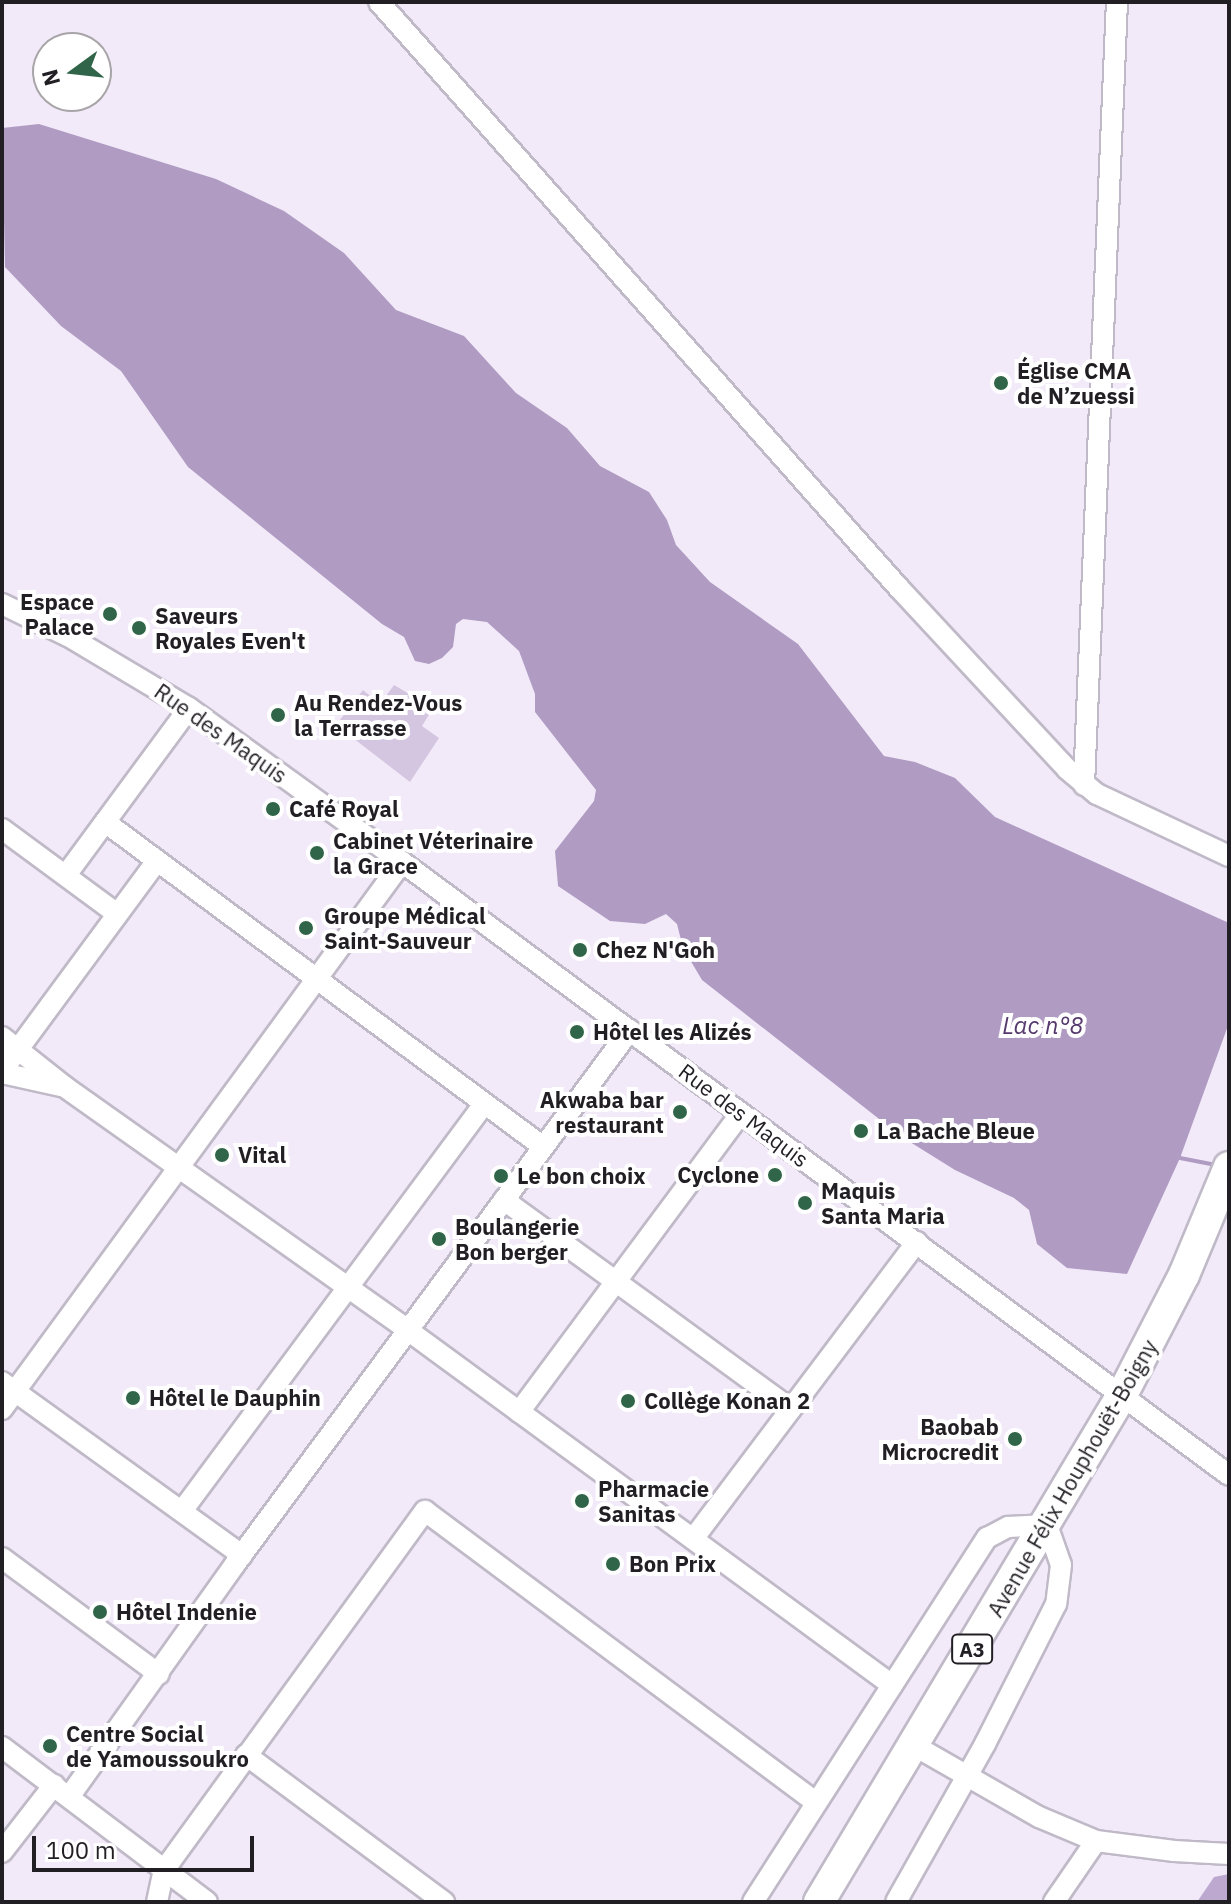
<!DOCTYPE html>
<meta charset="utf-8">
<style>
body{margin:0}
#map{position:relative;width:1231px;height:1904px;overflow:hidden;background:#f2eaf9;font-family:"IBM Plex Sans",sans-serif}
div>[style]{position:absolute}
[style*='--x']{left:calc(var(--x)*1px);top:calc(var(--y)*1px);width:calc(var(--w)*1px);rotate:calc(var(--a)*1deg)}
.green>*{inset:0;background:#d4c6e1}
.forest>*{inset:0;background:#bda9d0}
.water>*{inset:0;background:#b09cc3}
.stream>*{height:4px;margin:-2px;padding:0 2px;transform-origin:2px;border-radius:2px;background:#b09cc3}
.roads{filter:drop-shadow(2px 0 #c0b9c7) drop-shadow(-2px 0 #c0b9c7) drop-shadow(0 2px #c0b9c7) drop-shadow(0 -2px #c0b9c7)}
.minor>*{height:20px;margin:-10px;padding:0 10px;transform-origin:10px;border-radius:10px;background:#fff}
.highway>*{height:30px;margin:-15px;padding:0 15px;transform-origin:15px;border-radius:15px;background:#fff}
.dots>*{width:22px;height:22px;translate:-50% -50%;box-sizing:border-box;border:4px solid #fff;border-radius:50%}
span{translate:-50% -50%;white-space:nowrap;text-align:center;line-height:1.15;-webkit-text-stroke:8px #fff;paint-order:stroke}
.shield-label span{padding:2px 6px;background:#fff;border:2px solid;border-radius:6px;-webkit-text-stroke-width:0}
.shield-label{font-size:20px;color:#221f24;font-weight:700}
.poi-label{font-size:22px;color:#221f24;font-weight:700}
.left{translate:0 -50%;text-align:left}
.right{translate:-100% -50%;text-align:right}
.street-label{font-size:22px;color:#221f24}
.water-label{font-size:24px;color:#56396d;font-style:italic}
.frame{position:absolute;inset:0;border:4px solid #221f24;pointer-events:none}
.north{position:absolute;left:32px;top:32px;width:80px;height:80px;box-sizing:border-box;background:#fff;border:2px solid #a7a5a7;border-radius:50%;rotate:255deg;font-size:22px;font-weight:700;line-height:32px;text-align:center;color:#221f24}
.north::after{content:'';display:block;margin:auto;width:28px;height:36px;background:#316549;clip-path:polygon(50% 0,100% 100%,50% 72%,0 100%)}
.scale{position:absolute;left:32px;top:1836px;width:222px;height:36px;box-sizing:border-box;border:4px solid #221f24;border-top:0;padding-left:10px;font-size:24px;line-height:28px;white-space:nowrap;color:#221f24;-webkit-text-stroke:6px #fff;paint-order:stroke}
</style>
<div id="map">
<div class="green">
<div style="clip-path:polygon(394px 685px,433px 708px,422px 726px,439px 738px,410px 782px,336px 725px,363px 690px,380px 704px)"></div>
</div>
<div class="forest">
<div style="clip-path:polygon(1229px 1874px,1229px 1902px,1197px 1902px,1214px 1877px)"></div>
</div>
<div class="water">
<div style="clip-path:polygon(39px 124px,216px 179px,284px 211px,344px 253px,396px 310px,464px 336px,516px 393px,567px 428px,600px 466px,649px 492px,667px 520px,676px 545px,710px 582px,798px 644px,884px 756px,915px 762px,955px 778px,995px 817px,1229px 923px,1229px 1023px,1180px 1158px,1127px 1274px,1067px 1268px,1037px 1244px,1029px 1210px,1014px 1198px,955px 1170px,902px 1137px,702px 980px,683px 948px,677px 924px,666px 914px,645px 924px,610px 921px,558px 886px,555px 851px,594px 801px,596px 790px,535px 712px,535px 694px,519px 651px,487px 622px,463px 619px,456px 624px,453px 647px,442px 658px,429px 664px,415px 661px,404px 637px,382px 624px,188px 467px,121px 371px,61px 326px,5px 267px,2px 128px)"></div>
</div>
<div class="stream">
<div style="--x:1180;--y:1158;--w:38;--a:11"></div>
</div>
<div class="roads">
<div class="minor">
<div style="--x:379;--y:2;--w:783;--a:48.42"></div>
<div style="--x:899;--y:588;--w:247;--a:47.1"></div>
<div style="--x:1067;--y:769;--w:39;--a:40"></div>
<div style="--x:1097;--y:794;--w:146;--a:25.2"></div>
<div style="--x:2;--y:604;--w:73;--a:25.9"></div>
<div style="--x:68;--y:636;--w:141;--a:30.8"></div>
<div style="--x:189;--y:708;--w:263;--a:35.9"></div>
<div style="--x:402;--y:862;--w:1029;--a:36.55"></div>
<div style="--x:1084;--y:785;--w:784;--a:-87.59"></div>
<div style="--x:105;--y:822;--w:544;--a:36.55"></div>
<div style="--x:2;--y:829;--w:142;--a:36.4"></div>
<div style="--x:66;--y:875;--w:207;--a:-53.6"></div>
<div style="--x:2;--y:1037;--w:80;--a:38.4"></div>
<div style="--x:65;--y:1087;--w:422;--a:35.3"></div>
<div style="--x:409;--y:1331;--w:599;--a:36.24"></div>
<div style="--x:2;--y:1071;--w:260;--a:-53.6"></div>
<div style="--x:2;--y:1073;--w:60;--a:12.4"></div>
<div style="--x:504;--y:1200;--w:355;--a:36.1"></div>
<div style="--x:2;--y:1382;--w:296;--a:35.8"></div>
<div style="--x:2;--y:1409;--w:678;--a:-53.82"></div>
<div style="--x:519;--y:1412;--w:372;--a:-53.4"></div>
<div style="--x:182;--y:1511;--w:507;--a:-53.42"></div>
<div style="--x:693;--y:1539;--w:372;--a:-53"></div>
<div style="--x:2;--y:1558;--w:195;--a:36.5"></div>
<div style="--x:915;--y:1746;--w:143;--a:29.8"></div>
<div style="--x:1039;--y:1817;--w:62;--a:22.8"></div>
<div style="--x:1096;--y:1841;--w:79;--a:7.3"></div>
<div style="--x:1174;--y:1851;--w:55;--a:3.1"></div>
<div style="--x:2;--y:1747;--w:257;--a:37.1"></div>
<div style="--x:246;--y:1755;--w:247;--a:36.6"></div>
<div style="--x:69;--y:1797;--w:286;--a:-54.5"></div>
<div style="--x:235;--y:1564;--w:664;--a:-53.51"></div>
<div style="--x:2;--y:1852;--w:85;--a:-52.2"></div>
<div style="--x:157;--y:1902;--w:33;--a:-78"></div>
<div style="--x:164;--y:1870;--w:444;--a:-54"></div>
<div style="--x:425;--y:1511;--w:487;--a:36.7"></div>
<div style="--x:753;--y:1902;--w:433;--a:-57.3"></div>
<div style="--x:987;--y:1538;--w:24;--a:-28"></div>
<div style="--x:1008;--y:1527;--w:39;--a:-3"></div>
<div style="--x:1047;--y:1525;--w:42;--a:70.7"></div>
<div style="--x:1061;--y:1565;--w:39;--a:97"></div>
<div style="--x:1056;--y:1604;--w:157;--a:116.9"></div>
<div style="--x:985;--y:1744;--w:181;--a:119.4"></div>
<div style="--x:1054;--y:1902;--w:74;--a:-55.5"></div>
</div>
<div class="highway">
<div style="--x:819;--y:1902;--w:591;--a:-59.14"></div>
<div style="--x:1122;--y:1395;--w:135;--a:-62.7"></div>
<div style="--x:1184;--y:1275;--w:117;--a:-67.4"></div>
</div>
</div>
<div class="dots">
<div style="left:1001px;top:383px;background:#316549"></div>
<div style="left:110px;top:614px;background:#316549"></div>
<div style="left:139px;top:628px;background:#316549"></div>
<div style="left:278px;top:715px;background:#316549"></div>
<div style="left:273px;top:809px;background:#316549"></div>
<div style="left:317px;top:853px;background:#316549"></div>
<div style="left:306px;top:928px;background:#316549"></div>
<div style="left:580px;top:950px;background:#316549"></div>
<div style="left:577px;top:1032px;background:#316549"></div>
<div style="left:680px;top:1112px;background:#316549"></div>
<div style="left:861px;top:1131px;background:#316549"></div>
<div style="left:222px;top:1155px;background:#316549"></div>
<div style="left:775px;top:1175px;background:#316549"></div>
<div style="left:501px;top:1176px;background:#316549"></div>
<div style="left:805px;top:1203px;background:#316549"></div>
<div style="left:439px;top:1239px;background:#316549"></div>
<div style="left:133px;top:1398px;background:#316549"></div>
<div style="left:628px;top:1401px;background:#316549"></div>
<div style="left:1015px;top:1439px;background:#316549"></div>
<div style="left:582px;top:1501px;background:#316549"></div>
<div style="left:613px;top:1564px;background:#316549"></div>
<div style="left:100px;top:1612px;background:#316549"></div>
<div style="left:50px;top:1746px;background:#316549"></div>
</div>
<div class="shield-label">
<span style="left:972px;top:1649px">A3</span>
</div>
<div class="poi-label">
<span class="left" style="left:1017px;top:383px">Église CMA<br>de N’zuessi</span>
<span class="right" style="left:94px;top:614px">Espace<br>Palace</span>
<span class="left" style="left:155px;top:628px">Saveurs<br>Royales Even't</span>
<span class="left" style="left:294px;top:715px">Au Rendez-Vous<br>la Terrasse</span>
<span class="left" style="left:289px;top:809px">Café Royal</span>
<span class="left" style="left:333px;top:853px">Cabinet Véterinaire<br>la Grace</span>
<span class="left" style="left:324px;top:928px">Groupe Médical<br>Saint-Sauveur</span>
<span class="left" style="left:596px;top:950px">Chez N'Goh</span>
<span class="left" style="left:593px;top:1032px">Hôtel les Alizés</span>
<span class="right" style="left:664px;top:1112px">Akwaba bar<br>restaurant</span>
<span class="left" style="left:877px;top:1131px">La Bache Bleue</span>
<span class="left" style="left:238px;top:1155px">Vital</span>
<span class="right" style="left:759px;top:1175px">Cyclone</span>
<span class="left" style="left:517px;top:1176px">Le bon choix</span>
<span class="left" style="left:821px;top:1203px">Maquis<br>Santa Maria</span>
<span class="left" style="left:455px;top:1239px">Boulangerie<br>Bon berger</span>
<span class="left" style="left:149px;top:1398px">Hôtel le Dauphin</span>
<span class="left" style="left:644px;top:1401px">Collège Konan 2</span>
<span class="right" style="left:999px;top:1439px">Baobab<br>Microcredit</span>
<span class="left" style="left:598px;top:1501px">Pharmacie<br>Sanitas</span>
<span class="left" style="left:629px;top:1564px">Bon Prix</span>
<span class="left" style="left:116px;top:1612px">Hôtel Indenie</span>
<span class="left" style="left:66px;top:1746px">Centre Social<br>de Yamoussoukro</span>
</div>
<div class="street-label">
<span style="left:221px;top:733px;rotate:35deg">Rue des Maquis</span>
<span style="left:744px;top:1115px;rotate:37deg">Rue des Maquis</span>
<span style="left:1072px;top:1478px;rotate:-60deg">Avenue Félix Houphouët-Boigny</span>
</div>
<div class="water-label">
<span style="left:1043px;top:1026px">Lac n°8</span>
</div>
<div class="frame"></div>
<div class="north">N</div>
<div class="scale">100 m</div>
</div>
